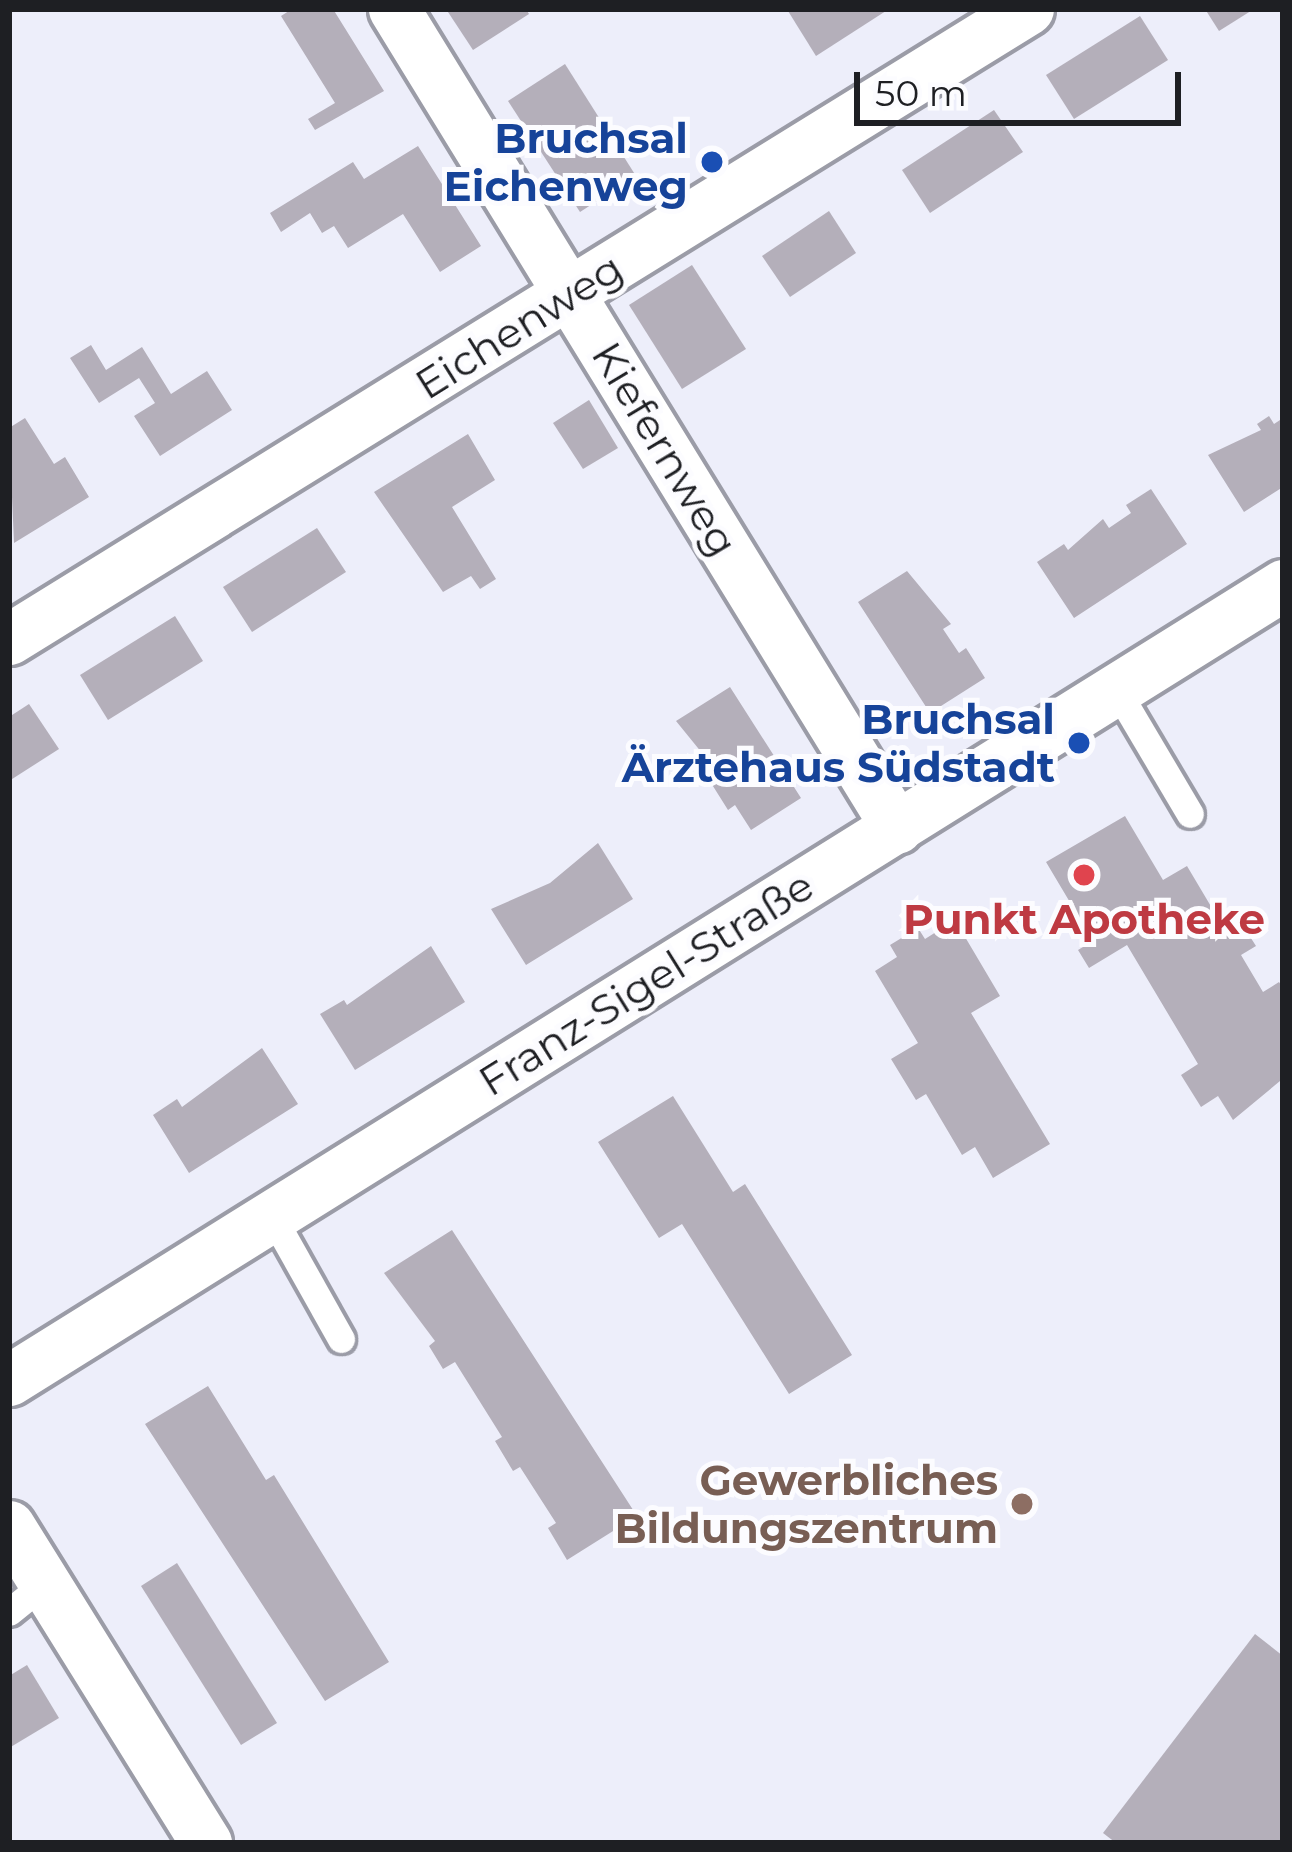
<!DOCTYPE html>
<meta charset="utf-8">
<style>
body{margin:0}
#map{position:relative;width:1292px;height:1852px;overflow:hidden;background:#edeefa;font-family:Montserrat,sans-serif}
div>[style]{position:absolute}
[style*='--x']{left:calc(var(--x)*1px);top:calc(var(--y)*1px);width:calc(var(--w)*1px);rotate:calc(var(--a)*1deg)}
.building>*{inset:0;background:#b4afba}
.roads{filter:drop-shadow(3px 0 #9b9ca7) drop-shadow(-3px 0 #9b9ca7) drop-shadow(0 3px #9b9ca7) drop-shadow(0 -3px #9b9ca7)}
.service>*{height:27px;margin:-13.5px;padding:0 13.5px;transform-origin:13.5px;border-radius:13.5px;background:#fff}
.minor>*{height:51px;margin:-25.5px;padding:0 25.5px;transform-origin:25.5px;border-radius:25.5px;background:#fff}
.dots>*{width:33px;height:33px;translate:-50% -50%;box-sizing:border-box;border:6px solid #fcfcff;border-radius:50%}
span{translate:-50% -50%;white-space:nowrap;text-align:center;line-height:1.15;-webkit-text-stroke:10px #fcfcff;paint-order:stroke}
.transit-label{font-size:42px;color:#164399;font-weight:700}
.right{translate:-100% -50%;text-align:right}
.street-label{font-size:42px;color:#1e1f23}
.health-label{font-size:42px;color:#be3a42;font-weight:700}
.education-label{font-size:42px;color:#785e54;font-weight:700}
.frame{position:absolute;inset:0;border:12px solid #1e1f23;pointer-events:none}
.scale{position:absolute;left:854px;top:72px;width:327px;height:54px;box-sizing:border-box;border:6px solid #1e1f23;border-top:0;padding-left:15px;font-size:36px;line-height:42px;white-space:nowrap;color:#1e1f23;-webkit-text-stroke:9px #fcfcff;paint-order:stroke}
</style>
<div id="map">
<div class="building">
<div style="clip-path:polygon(292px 9px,333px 9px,384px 91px,315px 130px,308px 119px,335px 103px,281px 16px)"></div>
<div style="clip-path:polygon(446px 9px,526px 9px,529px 14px,473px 50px)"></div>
<div style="clip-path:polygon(889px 9px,816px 56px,788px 11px,791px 9px)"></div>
<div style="clip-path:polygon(1205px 9px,1254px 9px,1219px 31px)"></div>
<div style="clip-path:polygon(1140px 16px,1168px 60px,1074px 119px,1046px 75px)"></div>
<div style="clip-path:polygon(565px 64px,636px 176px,580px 212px,508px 101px)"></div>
<div style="clip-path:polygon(994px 110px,1023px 152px,930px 213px,902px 170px)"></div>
<div style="clip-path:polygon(418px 146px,481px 246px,440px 272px,403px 214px,348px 248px,334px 226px,322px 233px,310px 213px,281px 232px,270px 213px,353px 162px,364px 179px)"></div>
<div style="clip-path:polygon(829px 211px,856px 253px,790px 297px,762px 256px)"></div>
<div style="clip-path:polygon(692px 265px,746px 349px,682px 389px,629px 305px)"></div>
<div style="clip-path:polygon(91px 345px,106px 370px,142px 347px,171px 394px,207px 371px,232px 410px,160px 456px,134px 416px,155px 403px,139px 378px,99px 403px,70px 358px)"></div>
<div style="clip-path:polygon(589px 400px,618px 448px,583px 469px,553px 423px)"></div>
<div style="clip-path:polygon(1269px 416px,1274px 424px,1283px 418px,1283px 487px,1244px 512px,1208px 455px,1261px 430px,1257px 424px)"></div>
<div style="clip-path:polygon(25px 418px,54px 464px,65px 457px,89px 497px,14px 543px,9px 428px)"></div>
<div style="clip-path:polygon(468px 434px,495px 480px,452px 507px,496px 579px,480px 589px,471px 576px,443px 592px,374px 492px)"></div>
<div style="clip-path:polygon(1151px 489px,1187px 544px,1074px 618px,1037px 562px,1064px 544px,1068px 550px,1103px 519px,1109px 528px,1131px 513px,1126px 505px)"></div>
<div style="clip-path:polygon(317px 528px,346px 572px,252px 632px,223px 587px)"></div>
<div style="clip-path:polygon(907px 571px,951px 624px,943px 629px,959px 653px,966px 648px,985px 678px,930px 713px,858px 602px)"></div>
<div style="clip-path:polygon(175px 616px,203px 661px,108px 720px,80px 675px)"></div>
<div style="clip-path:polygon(730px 687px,801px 798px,751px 830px,735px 805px,728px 810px,706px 775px,715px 769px,676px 721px)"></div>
<div style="clip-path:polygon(29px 704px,59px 749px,9px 781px,9px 717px)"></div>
<div style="clip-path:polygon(1125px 816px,1163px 880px,1187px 866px,1225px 930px,1240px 921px,1256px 946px,1241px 955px,1263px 992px,1279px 982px,1283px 988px,1280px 1081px,1233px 1120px,1218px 1096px,1201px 1107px,1181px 1075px,1198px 1064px,1127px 945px,1089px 968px,1078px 950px,1093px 941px,1046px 862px)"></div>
<div style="clip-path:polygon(598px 843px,633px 899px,526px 965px,491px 909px,550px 883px)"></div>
<div style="clip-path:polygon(955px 920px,1000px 996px,971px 1013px,1050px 1144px,993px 1178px,975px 1147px,962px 1155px,926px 1094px,916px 1100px,891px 1059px,918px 1043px,875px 971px,897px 957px,890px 945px,918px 928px,925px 939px)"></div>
<div style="clip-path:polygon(431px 946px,465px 1002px,355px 1070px,320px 1014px,344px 1000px,347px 1005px)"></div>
<div style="clip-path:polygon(262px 1048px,298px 1104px,189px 1173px,153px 1115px,177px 1099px,182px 1107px)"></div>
<div style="clip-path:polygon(673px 1096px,733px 1192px,745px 1184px,852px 1355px,789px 1394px,682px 1224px,659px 1238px,598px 1142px)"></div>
<div style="clip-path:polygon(452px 1230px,637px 1516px,567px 1560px,548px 1528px,556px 1523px,520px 1467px,513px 1471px,495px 1441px,502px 1437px,455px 1362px,443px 1369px,429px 1346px,435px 1341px,384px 1273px)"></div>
<div style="clip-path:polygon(208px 1386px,266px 1480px,274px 1475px,389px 1662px,325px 1701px,145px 1424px)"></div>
<div style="clip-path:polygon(177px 1563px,277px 1723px,241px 1745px,141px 1586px)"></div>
<div style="clip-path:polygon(1255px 1634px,1283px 1656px,1283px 1843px,1116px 1843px,1103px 1833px)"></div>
<div style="clip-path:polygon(27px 1665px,59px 1718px,9px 1748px,9px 1676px)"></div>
</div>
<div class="roads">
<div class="service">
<div style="--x:1116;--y:689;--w:145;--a:59.4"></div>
<div style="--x:272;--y:1216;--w:141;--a:60.7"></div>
<div style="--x:9;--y:1612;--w:46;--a:-38.9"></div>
</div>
<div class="minor">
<div style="--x:394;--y:9;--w:961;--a:58.44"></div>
<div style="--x:9;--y:639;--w:1198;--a:-31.73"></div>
<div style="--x:9;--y:1380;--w:1502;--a:-31.96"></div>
<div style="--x:9;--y:1526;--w:373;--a:58.1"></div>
</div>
</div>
<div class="dots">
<div style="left:712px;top:162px;background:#1a4fb4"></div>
<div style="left:1079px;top:743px;background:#1a4fb4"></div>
<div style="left:1084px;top:875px;background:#e0444e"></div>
<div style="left:1022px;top:1504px;background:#8d6e63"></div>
</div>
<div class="transit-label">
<span class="right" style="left:688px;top:162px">Bruchsal<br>Eichenweg</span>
<span class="right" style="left:1055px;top:743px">Bruchsal<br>Ärztehaus Südstadt</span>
</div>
<div class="street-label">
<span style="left:519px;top:326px;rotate:-32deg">Eichenweg</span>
<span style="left:665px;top:449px;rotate:59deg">Kiefernweg</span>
<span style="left:646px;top:983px;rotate:-32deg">Franz-Sigel-Straße</span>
</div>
<div class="health-label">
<span style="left:1084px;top:919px">Punkt Apotheke</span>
</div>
<div class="education-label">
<span class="right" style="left:998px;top:1504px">Gewerbliches<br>Bildungszentrum</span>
</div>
<div class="frame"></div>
<div class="scale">50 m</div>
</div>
